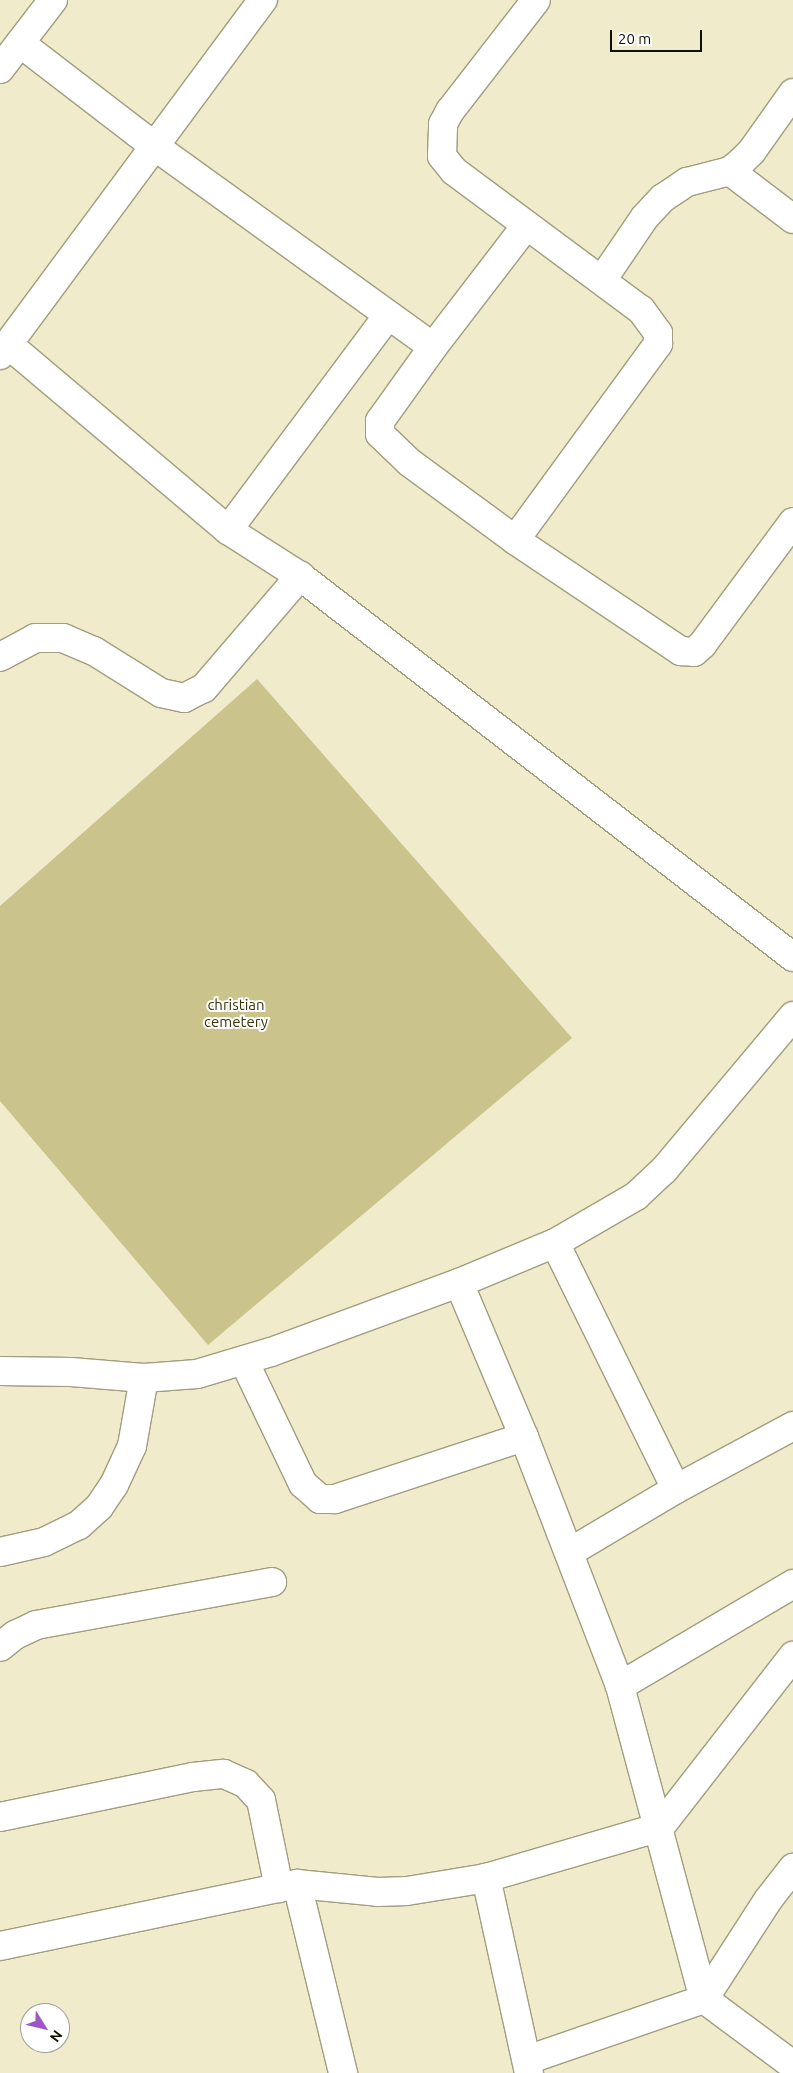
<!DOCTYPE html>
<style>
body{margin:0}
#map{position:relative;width:793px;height:2073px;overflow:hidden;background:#efebcb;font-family:Ubuntu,sans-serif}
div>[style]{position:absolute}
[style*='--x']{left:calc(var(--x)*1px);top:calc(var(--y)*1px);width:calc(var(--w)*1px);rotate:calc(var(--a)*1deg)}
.green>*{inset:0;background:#cac38c}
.roads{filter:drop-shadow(1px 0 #a19d7f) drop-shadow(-1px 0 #a19d7f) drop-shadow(0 1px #a19d7f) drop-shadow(0 -1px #a19d7f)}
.minor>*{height:28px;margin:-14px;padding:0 14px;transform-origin:14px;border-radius:14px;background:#fff}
.major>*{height:28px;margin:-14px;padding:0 14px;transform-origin:14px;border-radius:14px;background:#fff}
span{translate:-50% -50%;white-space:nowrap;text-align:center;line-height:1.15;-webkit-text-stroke:4px #fff;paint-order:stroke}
.park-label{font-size:15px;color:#39330c}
.north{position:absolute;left:20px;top:2003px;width:50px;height:50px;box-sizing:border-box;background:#fff;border:1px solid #a09f9b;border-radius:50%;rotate:126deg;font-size:14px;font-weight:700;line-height:20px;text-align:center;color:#111005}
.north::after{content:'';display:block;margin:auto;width:18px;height:22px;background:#9e55c8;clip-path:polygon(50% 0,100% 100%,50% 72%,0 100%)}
.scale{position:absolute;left:610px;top:30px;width:92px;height:22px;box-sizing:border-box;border:2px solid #111005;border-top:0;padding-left:6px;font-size:15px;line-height:18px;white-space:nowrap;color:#111005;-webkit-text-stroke:4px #fff;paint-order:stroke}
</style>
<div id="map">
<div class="green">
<div style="clip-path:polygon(257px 679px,572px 1038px,208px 1345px,0 1101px,0 906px)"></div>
</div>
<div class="roads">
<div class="minor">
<div style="--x:20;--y:43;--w:168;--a:37.5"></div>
<div style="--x:153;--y:145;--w:345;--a:35.8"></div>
<div style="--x:433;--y:347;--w:153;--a:-52.5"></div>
<div style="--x:0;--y:69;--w:87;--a:-52.5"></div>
<div style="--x:730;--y:171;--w:79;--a:37.3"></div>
<div style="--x:602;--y:280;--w:76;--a:-55.7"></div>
<div style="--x:645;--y:217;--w:26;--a:-47"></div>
<div style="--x:663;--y:198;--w:29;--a:-34"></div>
<div style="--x:687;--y:182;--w:44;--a:-14.3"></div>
<div style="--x:730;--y:171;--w:13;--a:-39"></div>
<div style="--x:740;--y:163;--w:17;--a:-45"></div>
<div style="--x:752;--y:151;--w:71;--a:-54.7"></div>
<div style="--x:9;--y:345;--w:287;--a:40.2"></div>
<div style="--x:228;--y:530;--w:85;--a:32.6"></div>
<div style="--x:300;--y:576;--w:623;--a:37.7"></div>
<div style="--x:433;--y:347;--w:91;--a:125.6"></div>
<div style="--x:380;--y:421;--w:13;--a:90"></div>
<div style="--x:380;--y:434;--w:40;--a:44"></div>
<div style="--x:409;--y:462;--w:132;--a:36.3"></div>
<div style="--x:515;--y:540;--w:200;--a:33.8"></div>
<div style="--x:681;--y:651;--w:13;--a:4"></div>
<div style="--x:694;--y:652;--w:11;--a:-41"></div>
<div style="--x:702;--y:645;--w:153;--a:-53.5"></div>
<div style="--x:228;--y:530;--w:268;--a:-53.3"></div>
<div style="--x:515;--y:540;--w:243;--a:-53.9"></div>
<div style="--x:658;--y:344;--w:11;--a:-90"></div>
<div style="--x:658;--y:333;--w:29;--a:-126"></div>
<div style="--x:641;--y:310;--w:233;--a:-143.4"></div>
<div style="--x:454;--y:171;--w:19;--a:-129"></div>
<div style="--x:442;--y:156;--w:32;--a:-88"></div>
<div style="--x:443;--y:124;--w:15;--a:-62"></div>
<div style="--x:450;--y:111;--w:140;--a:-52.2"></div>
<div style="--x:0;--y:657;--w:40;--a:-28"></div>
<div style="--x:35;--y:638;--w:28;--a:0"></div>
<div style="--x:63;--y:638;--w:34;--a:23"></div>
<div style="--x:94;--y:651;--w:79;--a:32.1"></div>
<div style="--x:161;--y:693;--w:24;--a:12"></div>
<div style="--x:184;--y:698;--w:22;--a:-27"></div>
<div style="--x:204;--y:688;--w:148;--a:-49.4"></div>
<div style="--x:555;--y:1243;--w:274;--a:63.8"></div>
<div style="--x:459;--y:1283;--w:167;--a:67.1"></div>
<div style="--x:524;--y:1437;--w:267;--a:68.9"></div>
<div style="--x:620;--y:1686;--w:324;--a:75"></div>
<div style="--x:244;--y:1361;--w:136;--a:64.4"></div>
<div style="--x:303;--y:1484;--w:23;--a:41"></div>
<div style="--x:320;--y:1499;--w:15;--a:0"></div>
<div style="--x:335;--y:1499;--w:199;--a:-18.2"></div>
<div style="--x:0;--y:1371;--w:71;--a:0.8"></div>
<div style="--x:71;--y:1372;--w:73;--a:4.7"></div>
<div style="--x:144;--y:1378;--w:53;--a:-4.3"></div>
<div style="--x:197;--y:1374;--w:77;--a:-16.6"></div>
<div style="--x:271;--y:1352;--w:200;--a:-20.2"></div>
<div style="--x:459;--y:1283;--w:104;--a:-22.6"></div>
<div style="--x:555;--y:1243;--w:94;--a:-30.1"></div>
<div style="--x:636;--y:1196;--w:38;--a:-43"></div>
<div style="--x:664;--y:1170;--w:201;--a:-50"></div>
<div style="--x:0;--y:1552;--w:45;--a:-12.8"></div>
<div style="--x:44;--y:1542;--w:39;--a:-26"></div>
<div style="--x:79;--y:1525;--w:27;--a:-42"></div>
<div style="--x:99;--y:1507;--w:27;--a:-56"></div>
<div style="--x:114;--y:1485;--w:43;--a:-65.2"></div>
<div style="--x:132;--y:1446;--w:69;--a:-80"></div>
<div style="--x:570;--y:1552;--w:123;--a:-30.7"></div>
<div style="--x:676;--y:1489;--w:133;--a:-28.3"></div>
<div style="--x:0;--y:1647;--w:19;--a:-39"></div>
<div style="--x:15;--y:1635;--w:23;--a:-25"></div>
<div style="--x:36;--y:1625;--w:240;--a:-10.3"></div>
<div style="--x:620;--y:1686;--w:201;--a:-30.5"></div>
<div style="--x:0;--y:1817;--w:197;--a:-11.7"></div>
<div style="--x:193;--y:1777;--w:31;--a:-6"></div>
<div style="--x:224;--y:1774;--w:24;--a:24"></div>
<div style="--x:246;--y:1784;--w:22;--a:47"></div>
<div style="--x:261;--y:1800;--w:90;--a:78.4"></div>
<div style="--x:297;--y:1884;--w:81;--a:5.6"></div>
<div style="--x:378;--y:1892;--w:29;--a:-2"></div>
<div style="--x:407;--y:1891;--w:80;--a:-9.3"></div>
<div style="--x:0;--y:1946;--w:303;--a:-11.8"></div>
<div style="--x:297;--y:1884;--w:195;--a:76.3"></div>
<div style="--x:704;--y:1999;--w:118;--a:-57.1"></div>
<div style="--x:768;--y:1900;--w:41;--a:-52"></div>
<div style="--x:527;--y:2060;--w:187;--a:-19"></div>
<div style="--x:704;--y:1999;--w:111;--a:36.6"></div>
<div style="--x:529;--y:2073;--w:200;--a:-102.4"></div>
<div style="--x:486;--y:1878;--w:181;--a:-16.3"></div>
<div style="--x:660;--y:1827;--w:217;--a:-52.1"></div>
</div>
<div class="major">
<div style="--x:0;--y:355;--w:442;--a:-53.5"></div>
</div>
</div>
<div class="park-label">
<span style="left:236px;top:1013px">christian<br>cemetery</span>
</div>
<div class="north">N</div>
<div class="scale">20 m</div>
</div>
